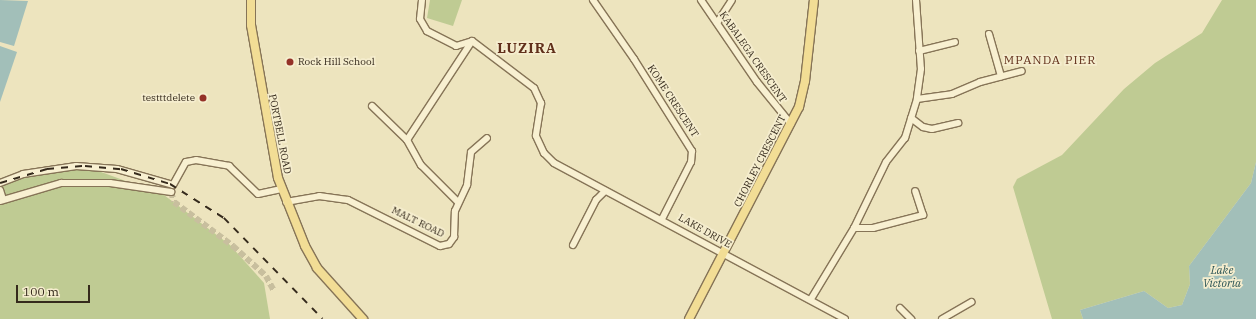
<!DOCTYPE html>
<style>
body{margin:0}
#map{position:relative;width:1256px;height:319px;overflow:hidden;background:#ede4be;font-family:"IBM Plex Serif",serif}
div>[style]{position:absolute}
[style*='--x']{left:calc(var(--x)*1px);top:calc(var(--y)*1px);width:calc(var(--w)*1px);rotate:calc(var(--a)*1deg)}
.green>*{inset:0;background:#bfcb93}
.water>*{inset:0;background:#a2bfb9}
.minor-tunnel>*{height:6px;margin-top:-3px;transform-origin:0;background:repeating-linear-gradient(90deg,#c8bf9e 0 6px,transparent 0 9px)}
.roads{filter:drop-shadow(1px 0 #867457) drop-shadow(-1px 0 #867457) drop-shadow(0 1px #867457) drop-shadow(0 -1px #867457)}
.minor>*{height:6px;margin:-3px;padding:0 3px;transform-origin:3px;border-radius:3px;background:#f8f0d1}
.major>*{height:8px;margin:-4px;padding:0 4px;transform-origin:4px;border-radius:4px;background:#f2dd95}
.rail>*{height:1.5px;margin-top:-0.75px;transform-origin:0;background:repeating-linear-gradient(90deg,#352a1c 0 7px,transparent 0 14px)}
.dots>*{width:11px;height:11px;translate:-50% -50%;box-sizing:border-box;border:2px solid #f5edce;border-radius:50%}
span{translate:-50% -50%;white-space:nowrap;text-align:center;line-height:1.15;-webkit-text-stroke:3.5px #f5edce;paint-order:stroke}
.street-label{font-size:10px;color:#352a1c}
.poi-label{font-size:10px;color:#352a1c}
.left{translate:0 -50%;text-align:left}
.right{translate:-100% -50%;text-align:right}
.water-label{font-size:11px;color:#2b5455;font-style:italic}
.quarter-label{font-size:12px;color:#61301b;letter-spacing:1px}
.district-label{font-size:14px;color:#61301b;font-weight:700;letter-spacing:1px}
.scale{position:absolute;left:16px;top:285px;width:74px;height:18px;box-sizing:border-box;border:2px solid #352a1c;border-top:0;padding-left:5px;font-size:12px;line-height:14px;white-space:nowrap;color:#352a1c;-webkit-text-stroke:3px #f5edce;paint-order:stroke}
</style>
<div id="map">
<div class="green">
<div style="clip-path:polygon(430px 0,462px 0,453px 26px,427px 18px)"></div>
<div style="clip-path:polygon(1222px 0,1256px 0,1256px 162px,1251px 183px,1189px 266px,1190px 284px,1182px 305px,1168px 308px,1144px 291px,1080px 310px,1083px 319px,1052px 319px,1013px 187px,1017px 179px,1062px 155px,1124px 89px,1155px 63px,1202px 33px)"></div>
<div style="clip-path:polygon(82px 165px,164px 195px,230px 245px,264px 283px,270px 319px,0 319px,0 188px,20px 177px)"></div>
</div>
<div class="water">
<div style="clip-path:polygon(0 0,28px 1px,14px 46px,0 42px)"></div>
<div style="clip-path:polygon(0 46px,17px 52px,0 102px)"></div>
<div style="clip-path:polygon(1256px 162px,1256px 319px,1083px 319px,1080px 310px,1144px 291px,1168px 308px,1182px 305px,1190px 284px,1189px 266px,1251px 183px)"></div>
</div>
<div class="minor-tunnel">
<div style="--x:173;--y:185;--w:7;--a:106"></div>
<div style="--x:171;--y:192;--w:10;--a:73"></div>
<div style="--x:174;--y:202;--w:74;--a:36.7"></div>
<div style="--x:233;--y:246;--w:45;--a:42.3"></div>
<div style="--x:266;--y:276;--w:17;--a:62"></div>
</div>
<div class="roads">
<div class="minor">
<div style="--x:422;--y:0;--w:19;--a:96"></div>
<div style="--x:420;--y:19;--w:14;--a:60"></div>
<div style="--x:427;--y:31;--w:33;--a:27"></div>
<div style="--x:456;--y:46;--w:17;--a:-17"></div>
<div style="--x:472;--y:41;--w:78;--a:37.2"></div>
<div style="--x:534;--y:88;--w:17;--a:65"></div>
<div style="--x:541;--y:103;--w:33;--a:99"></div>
<div style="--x:536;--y:136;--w:19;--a:65"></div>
<div style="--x:544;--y:153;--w:14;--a:45"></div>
<div style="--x:554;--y:163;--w:330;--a:28.2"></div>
<div style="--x:593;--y:0;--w:72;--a:55.2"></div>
<div style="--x:634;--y:59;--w:109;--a:57.8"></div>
<div style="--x:692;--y:151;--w:11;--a:95"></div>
<div style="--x:691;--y:162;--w:64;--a:117"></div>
<div style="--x:701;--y:0;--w:99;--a:55.7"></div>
<div style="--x:757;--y:82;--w:54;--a:51"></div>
<div style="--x:916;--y:0;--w:69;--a:85.9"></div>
<div style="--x:921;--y:69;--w:30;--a:98"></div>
<div style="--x:917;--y:99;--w:35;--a:-8"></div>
<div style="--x:952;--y:94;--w:30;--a:-23"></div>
<div style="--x:980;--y:82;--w:43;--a:-14.7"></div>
<div style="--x:717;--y:23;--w:27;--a:-57"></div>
<div style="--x:989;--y:34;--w:44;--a:74.1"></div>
<div style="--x:919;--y:51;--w:37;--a:-14"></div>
<div style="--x:372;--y:106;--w:49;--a:44.2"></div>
<div style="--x:407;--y:140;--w:29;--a:61"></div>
<div style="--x:421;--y:165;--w:52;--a:45"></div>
<div style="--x:911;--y:118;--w:15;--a:37"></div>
<div style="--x:923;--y:127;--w:9;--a:13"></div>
<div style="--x:932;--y:129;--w:27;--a:-13"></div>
<div style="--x:407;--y:140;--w:118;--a:-56.7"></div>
<div style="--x:0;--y:183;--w:25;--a:-21"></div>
<div style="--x:23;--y:174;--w:54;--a:-8.6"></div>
<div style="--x:76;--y:166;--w:41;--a:4.2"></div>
<div style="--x:117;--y:169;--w:58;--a:15.9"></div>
<div style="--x:173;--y:185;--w:26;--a:-61"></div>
<div style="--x:186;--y:162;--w:10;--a:-11"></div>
<div style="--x:196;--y:160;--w:34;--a:10"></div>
<div style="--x:229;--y:166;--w:40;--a:44"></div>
<div style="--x:258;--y:194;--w:25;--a:-12"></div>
<div style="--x:0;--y:190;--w:9;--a:72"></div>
<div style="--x:0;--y:201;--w:64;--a:-16.4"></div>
<div style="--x:61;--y:183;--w:49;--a:0"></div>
<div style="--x:110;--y:183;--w:62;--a:8.4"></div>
<div style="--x:286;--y:202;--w:34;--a:-10"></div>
<div style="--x:319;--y:196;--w:29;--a:8"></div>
<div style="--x:348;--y:200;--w:103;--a:26.6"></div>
<div style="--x:440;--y:246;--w:9;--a:-13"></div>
<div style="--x:449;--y:244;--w:9;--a:-54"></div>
<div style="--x:454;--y:237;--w:26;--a:-88"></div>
<div style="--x:455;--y:211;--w:29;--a:-65"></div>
<div style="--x:467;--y:185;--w:33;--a:-83"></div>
<div style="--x:471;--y:152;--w:21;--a:-41"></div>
<div style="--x:854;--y:228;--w:19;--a:0"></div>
<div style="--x:873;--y:228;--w:52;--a:-14.6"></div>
<div style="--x:923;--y:215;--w:25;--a:-108"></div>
<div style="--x:573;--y:245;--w:51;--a:-62.9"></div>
<div style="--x:596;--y:200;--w:13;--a:-45"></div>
<div style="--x:811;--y:299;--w:83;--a:-58.8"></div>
<div style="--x:854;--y:228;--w:73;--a:-64.1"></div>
<div style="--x:886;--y:162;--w:31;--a:-52"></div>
<div style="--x:905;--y:138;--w:41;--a:-72.9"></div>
<div style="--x:900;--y:308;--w:16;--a:45"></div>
<div style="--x:942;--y:319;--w:34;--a:-30"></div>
</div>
<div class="major">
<div style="--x:251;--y:0;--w:25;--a:90"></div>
<div style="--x:251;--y:25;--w:155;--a:80"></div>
<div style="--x:278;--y:178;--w:73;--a:68.3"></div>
<div style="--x:305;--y:246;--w:25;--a:61"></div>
<div style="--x:317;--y:268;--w:69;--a:48"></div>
<div style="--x:689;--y:319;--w:239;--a:-62.6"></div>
<div style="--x:799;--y:107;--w:27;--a:-77"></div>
<div style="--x:805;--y:81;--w:81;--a:-83.7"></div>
</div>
</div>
<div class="rail">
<div style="--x:0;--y:183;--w:49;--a:-16.6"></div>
<div style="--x:47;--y:169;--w:38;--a:-5"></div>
<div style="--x:85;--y:166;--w:36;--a:5"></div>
<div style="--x:121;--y:169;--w:51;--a:17"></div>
<div style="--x:170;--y:184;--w:64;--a:32.2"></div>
<div style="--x:224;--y:218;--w:141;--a:45.6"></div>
</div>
<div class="dots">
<div style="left:290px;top:62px;background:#943127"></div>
<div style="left:203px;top:98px;background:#943127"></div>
</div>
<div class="street-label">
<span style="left:753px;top:57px;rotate:55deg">KABALEGA CRESCENT</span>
<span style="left:673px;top:101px;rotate:57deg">KOME CRESCENT</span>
<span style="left:280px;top:134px;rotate:79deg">PORTBELL ROAD</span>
<span style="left:760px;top:161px;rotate:-63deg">CHORLEY CRESCENT</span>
<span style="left:418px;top:222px;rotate:26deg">MALT ROAD</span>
<span style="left:705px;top:231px;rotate:29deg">LAKE DRIVE</span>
</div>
<div class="poi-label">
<span class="left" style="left:298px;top:62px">Rock Hill School</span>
<span class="right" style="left:195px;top:98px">testttdelete</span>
</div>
<div class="water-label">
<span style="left:1222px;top:277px">Lake<br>Victoria</span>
</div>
<div class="quarter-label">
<span style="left:1050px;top:60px">MPANDA PIER</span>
</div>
<div class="district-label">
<span style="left:527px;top:48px">LUZIRA</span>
</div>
<div class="scale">100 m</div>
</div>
